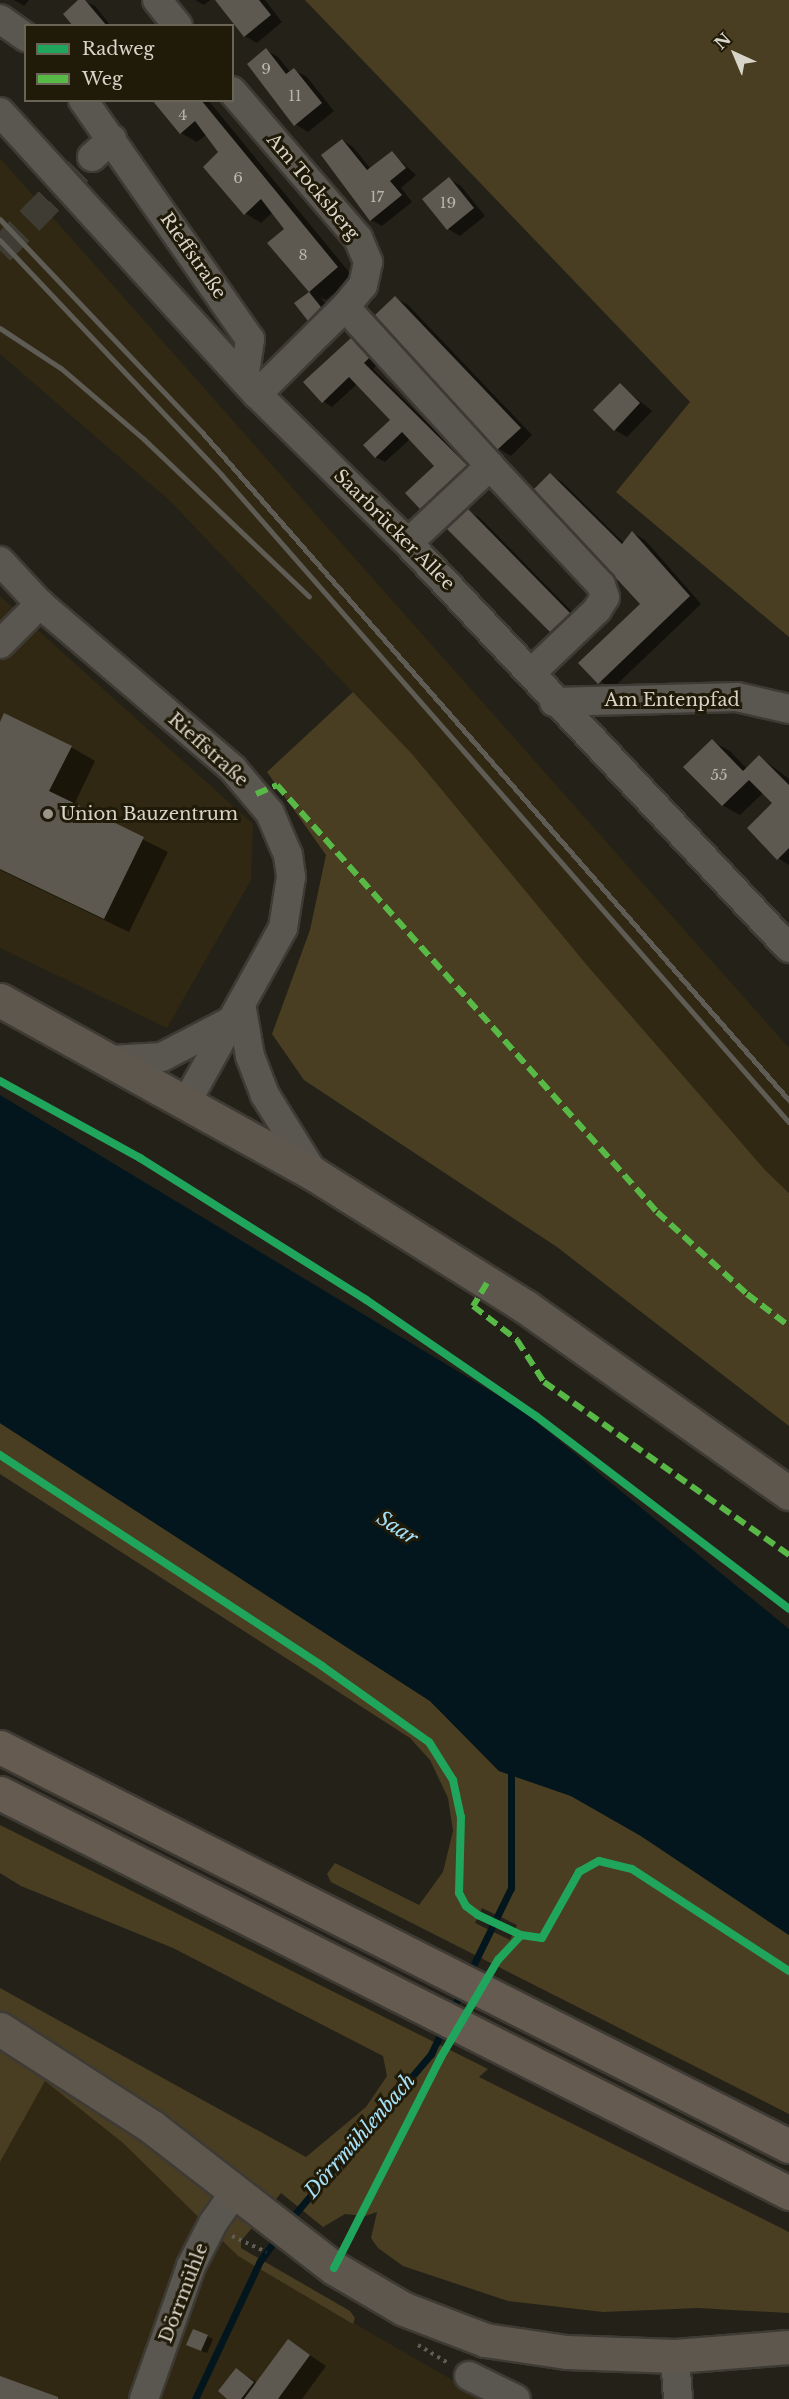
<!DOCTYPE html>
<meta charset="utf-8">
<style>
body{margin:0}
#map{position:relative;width:789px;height:2399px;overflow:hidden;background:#242118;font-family:"Libre Baskerville",serif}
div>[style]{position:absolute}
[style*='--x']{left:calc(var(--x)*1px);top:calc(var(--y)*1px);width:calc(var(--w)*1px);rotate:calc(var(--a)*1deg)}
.built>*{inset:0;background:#302812}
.green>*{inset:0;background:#493e22}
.water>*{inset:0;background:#03161d}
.shadow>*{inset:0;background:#0007}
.stream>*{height:7px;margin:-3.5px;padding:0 3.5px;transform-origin:3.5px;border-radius:3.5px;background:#03161d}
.building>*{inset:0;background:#5d5951}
.minor-tunnel>*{height:28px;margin-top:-14px;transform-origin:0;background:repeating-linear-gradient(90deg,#3f3c33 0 28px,transparent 0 42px)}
.path>*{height:4px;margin-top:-2px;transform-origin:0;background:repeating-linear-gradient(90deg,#605d57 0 3px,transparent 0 7.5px)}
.roads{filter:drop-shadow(2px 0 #3e3a34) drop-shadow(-2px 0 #3e3a34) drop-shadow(0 2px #3e3a34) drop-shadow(0 -2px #3e3a34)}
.minor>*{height:28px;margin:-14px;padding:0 14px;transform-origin:14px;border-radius:14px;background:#5a5750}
.major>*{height:33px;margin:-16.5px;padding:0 16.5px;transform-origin:16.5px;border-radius:16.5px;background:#5e574e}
.highway>*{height:33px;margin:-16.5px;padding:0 16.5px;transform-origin:16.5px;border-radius:16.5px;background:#655b51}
.rail>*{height:4.5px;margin:-2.25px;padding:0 2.25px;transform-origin:2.25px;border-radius:2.25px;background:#5e5c54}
.quiet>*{height:6px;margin-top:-3px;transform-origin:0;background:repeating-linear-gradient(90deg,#58b947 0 12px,transparent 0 18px)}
.cycleway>*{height:8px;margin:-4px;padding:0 4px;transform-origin:4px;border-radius:4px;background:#20a55d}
.dots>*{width:16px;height:16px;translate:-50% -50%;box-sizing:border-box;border:3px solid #201a09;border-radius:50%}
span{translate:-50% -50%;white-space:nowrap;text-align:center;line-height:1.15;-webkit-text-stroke:6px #201a09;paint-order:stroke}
.number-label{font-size:15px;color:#b9b5ab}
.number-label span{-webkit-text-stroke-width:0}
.street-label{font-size:18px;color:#d8d4c9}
.poi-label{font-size:18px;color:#d8d4c9}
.left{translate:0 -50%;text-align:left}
.water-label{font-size:20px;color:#a5e1f9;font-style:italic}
.legend{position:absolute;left:24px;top:24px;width:210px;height:78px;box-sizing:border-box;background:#201a09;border:2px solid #6a6456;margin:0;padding:8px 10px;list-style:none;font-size:18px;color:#d8d4c9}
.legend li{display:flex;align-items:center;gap:12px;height:30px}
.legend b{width:30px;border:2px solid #6a6456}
.north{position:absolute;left:705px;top:24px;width:60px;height:60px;-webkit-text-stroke:4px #201a09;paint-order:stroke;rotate:316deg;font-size:16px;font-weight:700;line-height:24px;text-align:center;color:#d8d4c9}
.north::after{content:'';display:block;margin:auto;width:21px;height:27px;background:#d8d4c9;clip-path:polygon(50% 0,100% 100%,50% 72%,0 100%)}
</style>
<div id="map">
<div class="built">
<div style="clip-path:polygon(0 158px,789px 1048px,789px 1193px,765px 1170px,586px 964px,413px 755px,170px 501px,0 354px)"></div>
<div style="clip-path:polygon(0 596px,253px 824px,251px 880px,167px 1028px,0 948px)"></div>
<div style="clip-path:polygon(44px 2080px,123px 2143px,238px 2256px,485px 2399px,0 2399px,0 2162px)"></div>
</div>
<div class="green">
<div style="clip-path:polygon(305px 0,789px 0,789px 637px,616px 492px,690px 402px)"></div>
<div style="clip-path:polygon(353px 692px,413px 755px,586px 964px,765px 1170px,789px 1193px,789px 1426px,557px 1247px,304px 1080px,272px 1034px,310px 930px,326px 855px,267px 772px)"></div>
<div style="clip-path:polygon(evenodd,0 1423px,430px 1701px,499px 1771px,571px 1796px,641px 1836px,789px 1935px,789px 2114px,331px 1882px,327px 1874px,335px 1863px,419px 1905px,443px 1872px,453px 1831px,448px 1798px,430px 1760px,410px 1738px,0 1474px,0 1423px,482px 1908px,517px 1925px,510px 1940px,475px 1923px,482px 1908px)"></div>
<div style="clip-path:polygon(0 1825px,488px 2069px,479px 2077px,789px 2232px,789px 2313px,698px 2308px,603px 2312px,508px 2301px,403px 2266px,378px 2248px,371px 2238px,377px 2212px,365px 2216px,345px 2214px,323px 2227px,281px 2193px,241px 2241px,241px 2248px,350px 2311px,355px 2318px,353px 2324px,238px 2256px,123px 2143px,45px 2081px,0 2162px,0 1988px,306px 2157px,366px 2107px,387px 2076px,383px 2056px,173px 1948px,21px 1886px,0 1873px)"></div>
</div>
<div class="water">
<div style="clip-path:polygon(0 1095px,522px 1410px,789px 1629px,789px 1935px,641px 1836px,571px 1796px,499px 1771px,430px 1701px,0 1423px)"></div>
</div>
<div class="shadow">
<div style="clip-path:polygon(14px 0,29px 0,24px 6px)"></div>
<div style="clip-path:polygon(81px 0,95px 6px,111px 26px,75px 26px)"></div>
<div style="clip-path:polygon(195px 0,210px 0,204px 5px)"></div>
<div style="clip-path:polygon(226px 0,265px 0,282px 22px,257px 43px,245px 36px)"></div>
<div style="clip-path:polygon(266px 50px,278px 57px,291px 73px,294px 70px,307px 77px,334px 111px,308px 132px,295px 124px)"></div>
<div style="clip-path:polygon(154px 100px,208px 100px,353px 277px,326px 300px,320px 297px,337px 317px,325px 329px,309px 319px,296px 304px,311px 292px,269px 243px,286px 229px,273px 212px,261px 223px,245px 213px,220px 152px,207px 134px,197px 142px,181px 133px)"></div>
<div style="clip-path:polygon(342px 140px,353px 147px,371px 169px,392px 153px,416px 175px,401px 188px,412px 202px,382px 226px,371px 220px)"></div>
<div style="clip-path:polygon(449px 179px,461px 186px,485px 216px,460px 236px,448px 229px)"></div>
<div style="clip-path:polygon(395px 298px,408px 305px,532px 435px,511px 456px,498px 448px)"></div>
<div style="clip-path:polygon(351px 339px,378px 364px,373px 369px,476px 471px,431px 514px,421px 508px,436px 467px,410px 439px,385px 462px,375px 457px,392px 420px,357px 384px,332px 407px,323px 401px)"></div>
<div style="clip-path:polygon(620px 385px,652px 411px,627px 437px,615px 430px)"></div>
<div style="clip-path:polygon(550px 475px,562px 482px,624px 543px,633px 533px,645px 540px,701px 604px,611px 690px,580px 663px,642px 604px)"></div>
<div style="clip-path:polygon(468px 511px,480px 518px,581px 621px,564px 638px,551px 630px)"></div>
<div style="clip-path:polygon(0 725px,71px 747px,95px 761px,74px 805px,168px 852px,129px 932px,0 870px)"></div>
<div style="clip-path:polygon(712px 741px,730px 751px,747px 769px,760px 757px,789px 779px,789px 865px,778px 858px,774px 803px,764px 792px,740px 815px,722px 805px)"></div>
<div style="clip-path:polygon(207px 2336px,213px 2339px,207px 2353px,193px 2348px)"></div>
<div style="clip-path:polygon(289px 2341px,326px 2366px,302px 2399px,230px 2399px,237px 2370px,258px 2383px)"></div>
</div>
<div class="stream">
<div style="--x:469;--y:1974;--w:96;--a:-64"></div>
<div style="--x:511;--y:1888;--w:124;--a:-90"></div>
<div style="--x:451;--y:2012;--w:25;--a:-63"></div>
<div style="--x:288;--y:2222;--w:221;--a:-49.6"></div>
<div style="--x:431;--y:2054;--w:29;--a:-65"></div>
<div style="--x:195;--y:2399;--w:153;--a:-64.8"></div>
<div style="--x:260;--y:2261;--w:31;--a:-54"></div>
</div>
<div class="building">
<div style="clip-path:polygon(78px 0,85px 0,107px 26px,73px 26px,63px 14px)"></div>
<div style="clip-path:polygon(215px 0,259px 0,271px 15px,244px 37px)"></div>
<div style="clip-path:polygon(266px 48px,286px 74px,294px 68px,322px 103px,294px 126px,247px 64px)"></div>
<div style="clip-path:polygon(152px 100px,201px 100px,338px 267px,309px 292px,267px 243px,284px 229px,261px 199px,244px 215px,203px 167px,218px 152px,195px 121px,180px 134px)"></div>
<div style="clip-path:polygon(342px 139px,367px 170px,392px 151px,406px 168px,390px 181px,402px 195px,370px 221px,321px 155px)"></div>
<div style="clip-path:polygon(449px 177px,474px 208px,447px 230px,422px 199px)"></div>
<div style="clip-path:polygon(309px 292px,321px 307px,308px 321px,294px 303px)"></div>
<div style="clip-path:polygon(395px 296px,521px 428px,497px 450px,375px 315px)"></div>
<div style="clip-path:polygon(351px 338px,369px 358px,364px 363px,467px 465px,420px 509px,405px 493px,434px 466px,402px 432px,375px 458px,363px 445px,390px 420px,349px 377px,322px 403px,303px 382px)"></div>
<div style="clip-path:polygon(620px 383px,640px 403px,614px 431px,593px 410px)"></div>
<div style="clip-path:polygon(550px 473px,622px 544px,632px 531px,690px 596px,598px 684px,578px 663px,640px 604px,534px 489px)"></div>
<div style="clip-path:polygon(468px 509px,570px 613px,550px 632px,447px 529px)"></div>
<div style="clip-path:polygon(4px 713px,72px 746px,49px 791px,144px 837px,104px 919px,0 869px,0 722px)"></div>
<div style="clip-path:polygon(712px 739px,743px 771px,759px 755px,789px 785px,789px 848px,777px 860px,747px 828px,772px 803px,749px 780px,722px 806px,683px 767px)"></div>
<div style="clip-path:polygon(193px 2329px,208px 2335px,201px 2351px,186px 2345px)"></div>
<div style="clip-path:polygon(288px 2339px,310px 2355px,278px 2399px,244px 2399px)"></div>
<div style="clip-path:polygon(236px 2368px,254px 2382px,241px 2399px,227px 2399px,218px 2391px)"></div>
<div style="clip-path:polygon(0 2376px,58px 2397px,58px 2399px,0 2399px)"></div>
</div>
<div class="minor-tunnel">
<div style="--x:0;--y:251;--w:132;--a:-45.6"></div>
</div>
<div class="path">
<div style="--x:232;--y:2236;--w:38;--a:25"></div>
<div style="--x:418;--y:2345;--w:37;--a:31"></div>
</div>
<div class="roads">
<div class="minor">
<div style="--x:157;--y:0;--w:33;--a:51"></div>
<div style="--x:0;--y:19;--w:32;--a:35"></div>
<div style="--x:232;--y:91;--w:194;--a:49.4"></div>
<div style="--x:358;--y:238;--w:26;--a:67"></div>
<div style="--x:368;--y:262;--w:24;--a:102"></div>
<div style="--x:363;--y:285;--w:28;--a:129"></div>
<div style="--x:345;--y:307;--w:124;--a:135.3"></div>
<div style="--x:83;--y:100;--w:292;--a:55.1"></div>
<div style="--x:250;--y:339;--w:41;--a:98.3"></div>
<div style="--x:0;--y:112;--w:382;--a:47.7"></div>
<div style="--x:257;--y:394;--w:212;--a:44.6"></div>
<div style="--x:408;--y:543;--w:556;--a:46.75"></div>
<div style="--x:92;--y:157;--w:27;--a:-42"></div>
<div style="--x:345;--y:307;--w:215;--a:47.6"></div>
<div style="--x:490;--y:466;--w:112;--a:136.8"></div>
<div style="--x:490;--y:466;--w:163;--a:47"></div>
<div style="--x:601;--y:585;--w:13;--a:72"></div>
<div style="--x:605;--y:597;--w:15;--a:122"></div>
<div style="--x:597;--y:610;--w:91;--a:136.3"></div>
<div style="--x:0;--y:561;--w:59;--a:47.1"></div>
<div style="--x:40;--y:604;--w:254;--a:40.5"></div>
<div style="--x:233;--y:769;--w:57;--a:49.9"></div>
<div style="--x:270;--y:813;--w:46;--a:66.8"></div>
<div style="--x:288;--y:855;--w:22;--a:82"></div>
<div style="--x:291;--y:877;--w:52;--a:98.9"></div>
<div style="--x:283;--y:928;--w:198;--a:119"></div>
<div style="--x:0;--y:644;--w:57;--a:-45"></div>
<div style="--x:554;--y:702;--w:183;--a:-1.6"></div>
<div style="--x:737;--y:697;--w:53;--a:13"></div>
<div style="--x:241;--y:1004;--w:53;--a:80.2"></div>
<div style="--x:250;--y:1056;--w:42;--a:69"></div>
<div style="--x:265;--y:1095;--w:93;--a:58.2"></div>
<div style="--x:111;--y:1060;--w:51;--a:-3.4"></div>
<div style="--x:162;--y:1057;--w:78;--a:-27.6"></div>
<div style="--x:675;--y:2356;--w:43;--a:86"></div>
<div style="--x:469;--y:2376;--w:52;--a:26.1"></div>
<div style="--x:144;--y:2399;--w:141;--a:-70.5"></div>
<div style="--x:191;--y:2266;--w:48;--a:-62.9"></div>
<div style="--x:213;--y:2223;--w:38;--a:-55"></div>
</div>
<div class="major">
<div style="--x:0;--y:1000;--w:359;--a:29"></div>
<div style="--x:314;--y:1174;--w:250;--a:32.1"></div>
<div style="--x:526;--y:1307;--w:322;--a:35.3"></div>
<div style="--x:0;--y:2029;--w:181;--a:32.8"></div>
<div style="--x:152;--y:2127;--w:230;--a:37.8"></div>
<div style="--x:334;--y:2268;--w:81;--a:30.4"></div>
<div style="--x:404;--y:2309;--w:87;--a:20.9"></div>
<div style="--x:485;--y:2340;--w:82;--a:8.4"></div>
<div style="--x:566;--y:2352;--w:109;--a:2.1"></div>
<div style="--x:675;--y:2356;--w:114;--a:-4.5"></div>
</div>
<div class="highway">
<div style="--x:0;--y:1747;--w:884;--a:26.83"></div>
<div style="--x:0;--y:1793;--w:885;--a:26.88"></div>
</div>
</div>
<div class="rail">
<div style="--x:0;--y:219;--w:295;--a:46.5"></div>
<div style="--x:203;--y:433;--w:888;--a:48.7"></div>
<div style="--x:0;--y:240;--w:323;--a:46.6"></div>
<div style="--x:222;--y:475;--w:860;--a:48.77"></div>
<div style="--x:0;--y:328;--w:73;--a:33.3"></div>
<div style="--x:61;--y:368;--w:109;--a:40.5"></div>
<div style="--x:144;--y:439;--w:228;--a:43.6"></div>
</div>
<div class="quiet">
<div style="--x:256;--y:794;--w:23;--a:-23"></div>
<div style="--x:277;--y:785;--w:572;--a:48.33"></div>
<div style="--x:657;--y:1212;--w:122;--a:42.3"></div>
<div style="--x:747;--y:1294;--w:53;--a:37.3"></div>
<div style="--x:487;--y:1283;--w:27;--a:121"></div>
<div style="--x:473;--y:1306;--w:56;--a:37.7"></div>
<div style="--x:517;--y:1340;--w:50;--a:57.3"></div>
<div style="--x:544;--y:1382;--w:300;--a:35.2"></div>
</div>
<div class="cycleway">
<div style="--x:0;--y:1081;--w:160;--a:28.8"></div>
<div style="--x:140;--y:1158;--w:266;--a:32.1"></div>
<div style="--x:365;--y:1299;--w:207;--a:34.4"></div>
<div style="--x:536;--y:1416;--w:318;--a:37.3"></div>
<div style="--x:0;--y:1455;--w:385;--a:33.2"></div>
<div style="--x:322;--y:1666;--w:131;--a:35.4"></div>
<div style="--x:429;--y:1742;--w:45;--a:57.7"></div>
<div style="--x:453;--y:1780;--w:38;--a:78"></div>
<div style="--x:461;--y:1817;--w:76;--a:91.5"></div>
<div style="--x:459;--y:1893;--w:15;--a:62"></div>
<div style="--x:466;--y:1906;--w:15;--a:37"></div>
<div style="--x:478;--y:1915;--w:47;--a:24.9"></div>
<div style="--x:521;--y:1935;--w:21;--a:8"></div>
<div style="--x:542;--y:1938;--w:76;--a:-60.7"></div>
<div style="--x:579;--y:1872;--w:23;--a:-29"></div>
<div style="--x:599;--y:1861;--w:34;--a:14"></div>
<div style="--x:632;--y:1869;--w:187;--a:33"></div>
<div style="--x:334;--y:2268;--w:237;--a:-63.1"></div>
<div style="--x:441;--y:2057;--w:113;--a:-59.6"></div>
<div style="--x:498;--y:1960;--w:34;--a:-47"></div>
</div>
<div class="dots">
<div style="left:48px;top:814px;background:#99958b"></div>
</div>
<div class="number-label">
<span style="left:266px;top:69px">9</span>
<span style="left:295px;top:96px">11</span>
<span style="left:183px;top:115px">4</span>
<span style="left:238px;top:178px">6</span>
<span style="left:377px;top:197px">17</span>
<span style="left:448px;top:203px">19</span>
<span style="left:303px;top:255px">8</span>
<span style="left:719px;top:775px">55</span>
</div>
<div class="street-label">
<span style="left:313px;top:187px;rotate:50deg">Am Tocksberg</span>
<span style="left:193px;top:256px;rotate:55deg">Rieffstraße</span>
<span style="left:394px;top:530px;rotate:45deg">Saarbrücker Allee</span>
<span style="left:672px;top:700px">Am Entenpfad</span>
<span style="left:208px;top:750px;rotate:42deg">Rieffstraße</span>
<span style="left:184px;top:2293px;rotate:-69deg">Dörrmühle</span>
</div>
<div class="poi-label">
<span class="left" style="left:60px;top:814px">Union Bauzentrum</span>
</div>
<div class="water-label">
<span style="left:397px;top:1528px;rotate:33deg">Saar</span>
<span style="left:360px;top:2136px;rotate:-49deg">Dörrmühlenbach</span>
</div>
<ul class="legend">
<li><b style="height:8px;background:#20a55d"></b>Radweg</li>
<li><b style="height:8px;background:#58b947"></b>Weg</li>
</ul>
<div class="north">N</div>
</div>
